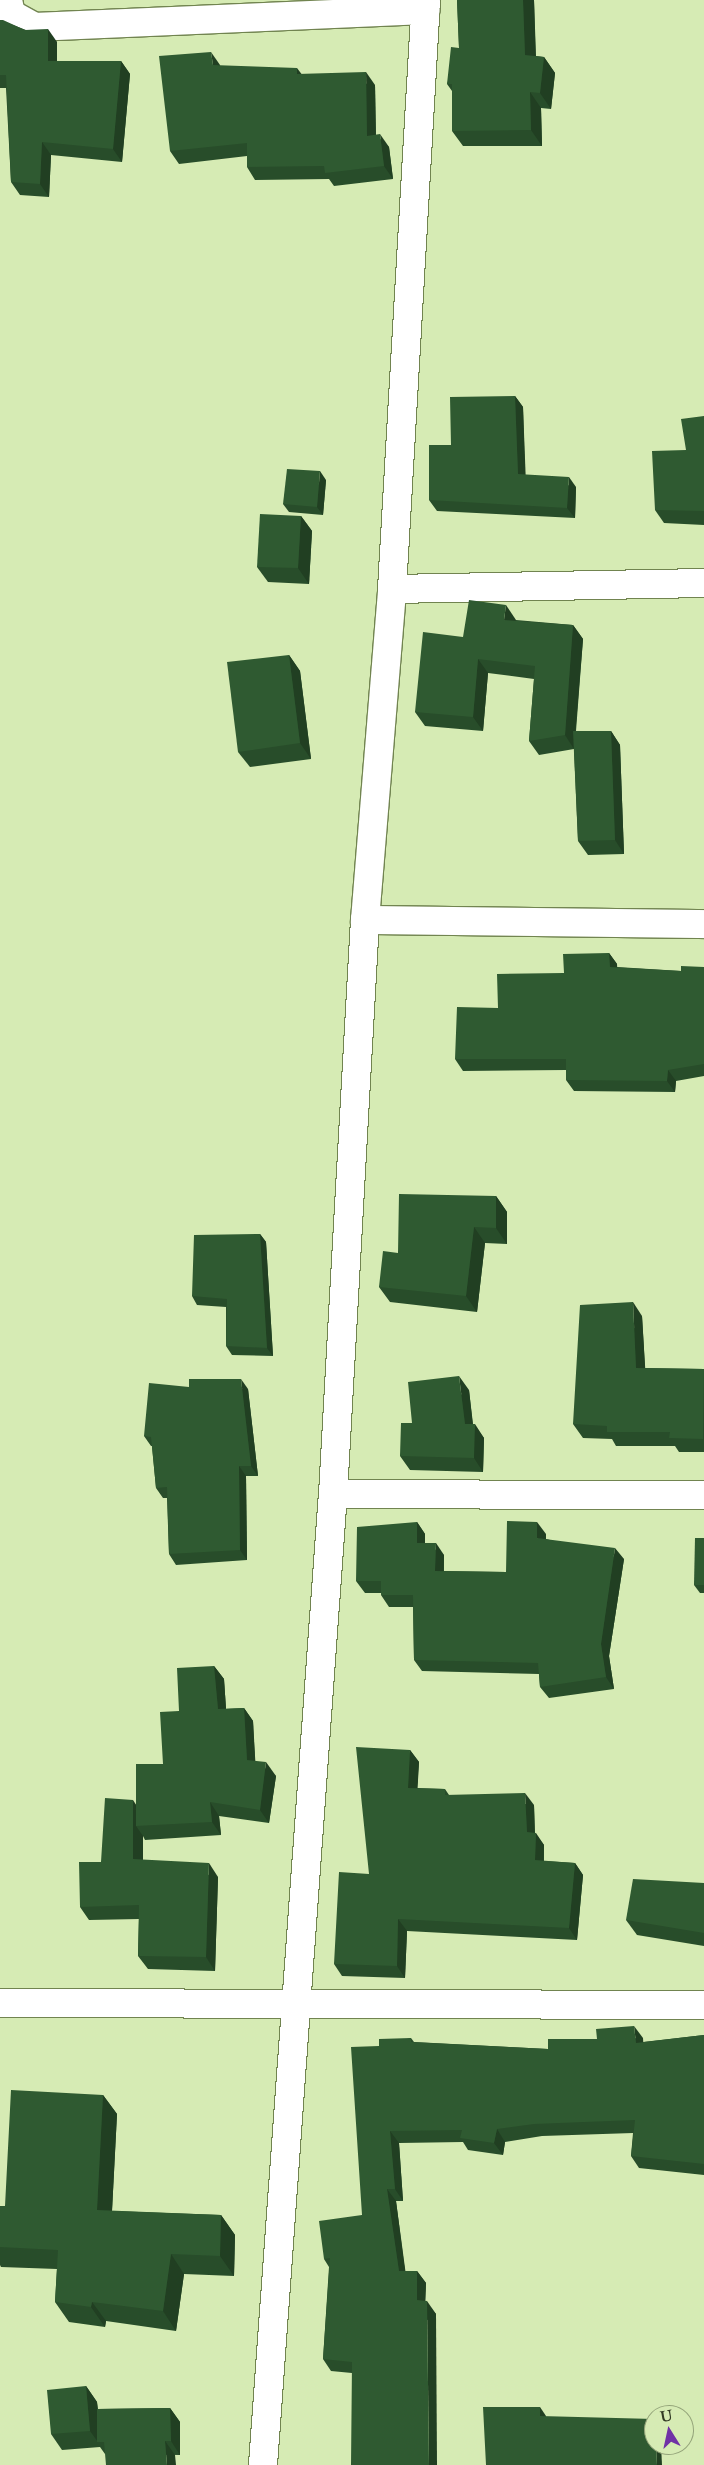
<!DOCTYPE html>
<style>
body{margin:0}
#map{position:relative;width:704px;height:2465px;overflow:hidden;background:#d6ebb4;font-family:"Libre Baskerville",serif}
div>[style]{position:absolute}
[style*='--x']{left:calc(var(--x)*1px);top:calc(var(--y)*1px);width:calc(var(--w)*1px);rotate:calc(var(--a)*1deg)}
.roads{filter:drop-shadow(1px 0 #718450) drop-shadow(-1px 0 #718450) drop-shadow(0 1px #718450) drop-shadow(0 -1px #718450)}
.minor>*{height:28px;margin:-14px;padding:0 14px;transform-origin:14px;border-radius:14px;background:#fff}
.wall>*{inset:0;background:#284d2a}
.shaded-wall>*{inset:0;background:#213f22}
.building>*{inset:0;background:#2f5a31}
span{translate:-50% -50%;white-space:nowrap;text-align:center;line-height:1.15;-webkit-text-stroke:5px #d6ebb4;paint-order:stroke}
.north{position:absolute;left:644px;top:2405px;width:50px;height:50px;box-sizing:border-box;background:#d6ebb4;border:1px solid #94a47a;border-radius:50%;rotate:350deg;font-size:14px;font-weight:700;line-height:20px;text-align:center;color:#323a24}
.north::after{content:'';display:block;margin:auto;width:18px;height:22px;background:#7031a6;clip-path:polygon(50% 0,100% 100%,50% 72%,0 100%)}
</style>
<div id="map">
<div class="roads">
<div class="minor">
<div style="--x:8;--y:0;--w:14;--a:78"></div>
<div style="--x:11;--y:14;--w:26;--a:29"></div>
<div style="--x:34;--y:27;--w:392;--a:-2.5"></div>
<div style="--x:392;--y:589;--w:312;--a:-1.1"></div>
<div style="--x:365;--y:920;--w:339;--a:0.7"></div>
<div style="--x:333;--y:1494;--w:371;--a:0.2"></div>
<div style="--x:0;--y:2003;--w:704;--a:0.16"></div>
<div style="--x:263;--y:2465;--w:974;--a:-85.88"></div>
<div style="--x:333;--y:1494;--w:575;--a:-86.81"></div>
<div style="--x:365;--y:920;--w:332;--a:-85.3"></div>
<div style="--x:392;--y:589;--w:590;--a:-86.7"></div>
</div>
</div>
<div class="wall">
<div style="clip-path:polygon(457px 0,534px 0,536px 56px,544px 57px,555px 73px,551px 109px,541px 108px,542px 146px,463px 146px,452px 131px,452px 91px,447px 84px,459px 48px)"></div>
<div style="clip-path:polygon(0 20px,57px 42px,57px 61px,121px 61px,130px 74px,122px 162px,51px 155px,49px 197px,20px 195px,11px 182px,6px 88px,0 88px)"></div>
<div style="clip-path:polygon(220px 65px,220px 66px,301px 74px,375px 85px,376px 135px,389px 147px,393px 179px,334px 186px,329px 179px,255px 180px,247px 167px,247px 156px,179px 164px,170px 151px)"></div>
<div style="clip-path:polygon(515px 396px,523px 407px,525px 475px,576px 487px,575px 518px,437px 511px,429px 500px,451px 445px)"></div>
<div style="clip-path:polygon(704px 416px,704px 525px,664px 523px,655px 510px)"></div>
<div style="clip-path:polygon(326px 480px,323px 515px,289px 512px,283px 504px)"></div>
<div style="clip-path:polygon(301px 516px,312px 531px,309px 584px,268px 582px,257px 567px)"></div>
<div style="clip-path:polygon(516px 620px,573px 625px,583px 639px,576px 731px,611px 731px,620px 745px,624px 854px,588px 855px,578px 841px,574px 749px,539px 755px,529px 741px,534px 679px,488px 673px,483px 731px,425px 726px,415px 712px,463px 637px)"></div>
<div style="clip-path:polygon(289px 655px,300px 671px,311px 759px,250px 767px,238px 752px)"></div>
<div style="clip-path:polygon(609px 953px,617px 964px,617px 967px,681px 971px,704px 967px,704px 1076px,676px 1081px,675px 1092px,574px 1091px,566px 1080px,566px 1070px,463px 1071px,455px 1059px,498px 1008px,564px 973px)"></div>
<div style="clip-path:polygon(496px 1196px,507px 1212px,507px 1244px,485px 1243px,477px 1312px,390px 1302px,379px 1287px,398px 1253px)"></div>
<div style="clip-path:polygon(260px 1234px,266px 1242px,273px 1356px,232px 1355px,226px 1346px,226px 1307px,197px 1305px,192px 1296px)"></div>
<div style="clip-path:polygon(642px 1316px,645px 1368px,704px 1369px,704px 1452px,679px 1452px,675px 1446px,616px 1446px,612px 1439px,583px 1438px,573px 1424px)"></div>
<div style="clip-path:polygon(189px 1387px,248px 1389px,258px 1476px,246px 1476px,247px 1560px,176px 1565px,169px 1554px,167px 1498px,163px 1498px,156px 1488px,152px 1446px,151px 1446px,144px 1436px)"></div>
<div style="clip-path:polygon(469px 1390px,473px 1424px,484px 1438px,483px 1472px,410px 1470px,400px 1456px,412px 1423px)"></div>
<div style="clip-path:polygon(417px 1522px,425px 1534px,425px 1543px,444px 1555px,444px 1571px,506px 1572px,546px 1534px,546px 1539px,624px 1559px,609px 1656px,614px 1689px,549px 1698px,540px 1687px,539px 1674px,422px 1671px,414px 1660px,413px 1607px,389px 1607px,381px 1595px,381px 1593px,365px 1593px,356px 1581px)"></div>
<div style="clip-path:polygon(704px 1538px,704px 1593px,700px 1593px,694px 1585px)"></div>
<div style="clip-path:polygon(214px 1666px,224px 1679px,226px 1709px,244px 1708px,253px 1721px,255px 1761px,276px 1776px,269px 1823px,219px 1816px,221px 1835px,145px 1840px,143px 1836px,143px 1860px,218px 1877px,215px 1971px,148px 1969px,138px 1956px,139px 1919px,89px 1920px,80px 1907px,101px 1862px,136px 1805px,163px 1764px,179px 1711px)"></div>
<div style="clip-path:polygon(410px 1750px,419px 1762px,417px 1788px,445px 1789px,449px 1795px,534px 1805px,535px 1833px,544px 1845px,544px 1861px,575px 1863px,583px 1875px,577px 1940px,407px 1931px,405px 1978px,342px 1976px,334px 1964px,369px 1874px)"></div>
<div style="clip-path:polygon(704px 1883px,704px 1946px,637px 1935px,626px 1920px)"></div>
<div style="clip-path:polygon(704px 2035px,704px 2175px,639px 2168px,631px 2156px,633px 2133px,542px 2136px,505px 2142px,503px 2155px,468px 2150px,463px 2142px,399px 2143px,403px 2201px,396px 2201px,405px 2271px,417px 2271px,426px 2283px,425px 2301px,436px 2314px,352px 2373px,331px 2371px,323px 2359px,329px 2267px,324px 2259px,362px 2215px,379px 2046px,411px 2038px,414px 2042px,548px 2049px,597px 2039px,643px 2038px,643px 2042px)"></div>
<div style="clip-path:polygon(103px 2095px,117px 2114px,112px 2211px,221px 2215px,235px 2235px,234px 2276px,184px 2274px,176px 2331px,106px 2321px,105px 2327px,69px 2322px,55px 2302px,57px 2269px,1px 2267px,0 2265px,0 2247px,5px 2206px)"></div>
<div style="clip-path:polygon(86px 2386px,97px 2402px,98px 2409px,170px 2408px,180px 2422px,180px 2455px,105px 2454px,100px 2447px,62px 2450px,51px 2434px)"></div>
</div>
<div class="shaded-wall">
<div style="clip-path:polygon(523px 0,534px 0,536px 71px,525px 55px)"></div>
<div style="clip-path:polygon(48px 29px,57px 42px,57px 74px,48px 61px)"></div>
<div style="clip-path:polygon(211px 52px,220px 65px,222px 78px,213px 65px)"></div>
<div style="clip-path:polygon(544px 57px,555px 73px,551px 109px,540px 93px)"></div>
<div style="clip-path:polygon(121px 61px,130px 74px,122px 162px,113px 149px)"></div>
<div style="clip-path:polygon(297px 68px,306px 80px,297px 74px)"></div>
<div style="clip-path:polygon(366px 72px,375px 85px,376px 148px,367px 136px)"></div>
<div style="clip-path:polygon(530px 92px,541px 108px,542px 146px,531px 130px)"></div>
<div style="clip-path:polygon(380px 134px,389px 147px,393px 179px,384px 166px)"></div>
<div style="clip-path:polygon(42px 142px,51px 155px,49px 197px,40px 184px)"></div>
<div style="clip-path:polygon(515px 396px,523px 407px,526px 485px,518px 474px)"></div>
<div style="clip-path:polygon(320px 471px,326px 480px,323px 515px,317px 507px)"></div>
<div style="clip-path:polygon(569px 477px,576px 487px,575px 518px,567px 508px)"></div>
<div style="clip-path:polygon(301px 516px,312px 531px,309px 584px,298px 568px)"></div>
<div style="clip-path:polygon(506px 605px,516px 620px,514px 634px,504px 620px)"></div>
<div style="clip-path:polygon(573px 625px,583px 639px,574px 749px,565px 735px)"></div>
<div style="clip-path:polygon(289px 655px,300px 671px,311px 759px,300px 743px)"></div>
<div style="clip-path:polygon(478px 659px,488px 673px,483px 731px,473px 717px)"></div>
<div style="clip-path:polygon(611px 731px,620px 745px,624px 854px,615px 840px)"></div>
<div style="clip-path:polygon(609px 953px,617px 964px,618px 978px,610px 967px)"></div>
<div style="clip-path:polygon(668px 1070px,676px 1081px,675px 1092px,667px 1081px)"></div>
<div style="clip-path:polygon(496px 1196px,507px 1212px,507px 1244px,496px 1228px)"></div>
<div style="clip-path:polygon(474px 1227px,485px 1243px,477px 1312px,466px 1296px)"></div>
<div style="clip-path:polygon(260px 1234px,266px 1242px,273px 1356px,267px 1348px)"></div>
<div style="clip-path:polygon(633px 1302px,642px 1316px,646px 1381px,636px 1368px)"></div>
<div style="clip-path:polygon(459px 1376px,469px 1390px,474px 1436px,475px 1424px,484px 1438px,483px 1472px,474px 1458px,465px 1424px)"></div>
<div style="clip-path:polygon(241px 1379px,248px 1389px,258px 1476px,251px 1466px)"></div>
<div style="clip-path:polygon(239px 1466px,246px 1476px,247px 1560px,240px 1550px)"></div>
<div style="clip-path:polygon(417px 1522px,425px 1534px,425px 1554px,417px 1543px)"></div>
<div style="clip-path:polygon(537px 1522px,546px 1534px,545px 1550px,537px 1538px)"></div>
<div style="clip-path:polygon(436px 1543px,444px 1555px,443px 1583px,435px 1571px)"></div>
<div style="clip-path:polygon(615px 1548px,624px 1559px,609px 1656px,614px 1689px,606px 1677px,601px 1644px)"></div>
<div style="clip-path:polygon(214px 1666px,224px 1679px,227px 1723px,218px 1709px)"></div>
<div style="clip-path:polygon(244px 1708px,253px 1721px,256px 1773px,247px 1760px)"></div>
<div style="clip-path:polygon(410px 1750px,419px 1762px,417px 1799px,408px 1788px)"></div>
<div style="clip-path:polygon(266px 1762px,276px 1776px,269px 1823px,260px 1810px)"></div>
<div style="clip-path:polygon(525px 1793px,534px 1805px,535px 1844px,527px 1832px)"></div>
<div style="clip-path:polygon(133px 1800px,142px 1814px,136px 1826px,143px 1836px,143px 1873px,133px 1859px)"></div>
<div style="clip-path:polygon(210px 1802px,219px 1816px,221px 1835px,212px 1822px)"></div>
<div style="clip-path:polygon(536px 1833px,544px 1845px,543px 1872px,535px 1860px)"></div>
<div style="clip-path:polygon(209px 1863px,218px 1877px,215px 1971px,206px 1957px)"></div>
<div style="clip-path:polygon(575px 1863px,583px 1875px,577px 1940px,569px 1928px)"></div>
<div style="clip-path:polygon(398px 1919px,407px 1931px,405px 1978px,397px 1966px)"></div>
<div style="clip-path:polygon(634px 2026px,643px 2038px,644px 2055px,636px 2043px)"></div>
<div style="clip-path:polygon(103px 2095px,117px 2114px,111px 2230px,97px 2210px)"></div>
<div style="clip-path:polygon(497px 2129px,505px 2142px,503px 2155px,494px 2143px)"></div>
<div style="clip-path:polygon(390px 2131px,399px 2143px,403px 2201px,395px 2189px)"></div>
<div style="clip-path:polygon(387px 2189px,396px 2201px,407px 2283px,399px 2271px)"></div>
<div style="clip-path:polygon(221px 2215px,235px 2235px,234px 2276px,220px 2256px)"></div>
<div style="clip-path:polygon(171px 2254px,184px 2274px,176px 2331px,163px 2311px)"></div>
<div style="clip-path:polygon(417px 2271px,426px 2283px,425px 2312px,417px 2300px)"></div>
<div style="clip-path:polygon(427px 2301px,436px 2314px,437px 2465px,429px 2465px)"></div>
<div style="clip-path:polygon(92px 2302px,106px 2321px,105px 2327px,91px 2307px)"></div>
<div style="clip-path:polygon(86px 2386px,97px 2402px,100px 2442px,98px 2442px,90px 2431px)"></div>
<div style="clip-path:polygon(540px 2407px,546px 2416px,545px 2424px,540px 2416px)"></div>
<div style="clip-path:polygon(170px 2408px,180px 2422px,180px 2455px,171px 2441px)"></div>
<div style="clip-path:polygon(165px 2441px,175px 2455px,176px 2465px,167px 2465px)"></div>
<div style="clip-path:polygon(656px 2445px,661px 2445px,662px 2465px,657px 2465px)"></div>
</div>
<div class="building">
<div style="clip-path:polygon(457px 0,523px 0,525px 55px,544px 57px,540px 93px,530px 92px,531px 130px,452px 131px,452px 84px,447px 84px,451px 47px,459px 48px)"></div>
<div style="clip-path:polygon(0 20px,3px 20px,25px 30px,48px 29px,48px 61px,121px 61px,113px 149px,42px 142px,40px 184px,11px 182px,6px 75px,0 75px)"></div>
<div style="clip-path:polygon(211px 52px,213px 65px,297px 68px,297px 74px,366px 72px,367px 136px,380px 134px,384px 166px,325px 173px,324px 166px,247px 167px,247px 143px,170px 151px,159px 56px)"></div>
<div style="clip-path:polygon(515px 396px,518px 474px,569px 477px,567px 508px,429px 500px,429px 445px,451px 445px,450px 397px)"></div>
<div style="clip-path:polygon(704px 416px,704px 511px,655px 510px,652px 451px,686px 450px,681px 419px)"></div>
<div style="clip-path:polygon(287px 469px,320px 471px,317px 507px,283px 504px)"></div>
<div style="clip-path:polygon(260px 514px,301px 516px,298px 568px,257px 567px)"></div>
<div style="clip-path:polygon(469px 600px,506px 605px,504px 620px,573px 625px,565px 735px,529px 741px,535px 666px,478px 659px,473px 717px,415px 712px,423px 632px,463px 637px)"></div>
<div style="clip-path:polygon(289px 655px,300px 743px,238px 752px,227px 662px)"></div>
<div style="clip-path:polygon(573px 731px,611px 731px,615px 840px,578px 841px)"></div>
<div style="clip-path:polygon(609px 953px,610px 967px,681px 971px,681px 966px,704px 967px,704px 1064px,668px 1070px,667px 1081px,566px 1080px,566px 1059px,455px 1059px,457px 1007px,498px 1008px,497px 974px,564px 973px,563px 954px)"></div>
<div style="clip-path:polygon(399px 1194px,496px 1196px,496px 1228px,474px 1227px,466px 1296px,379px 1287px,383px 1251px,398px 1253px)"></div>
<div style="clip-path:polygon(260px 1234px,267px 1348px,226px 1346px,227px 1299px,192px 1296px,194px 1235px)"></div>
<div style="clip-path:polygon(633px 1302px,636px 1368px,704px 1369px,703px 1439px,669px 1438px,670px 1432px,607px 1432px,607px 1426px,573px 1424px,580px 1305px)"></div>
<div style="clip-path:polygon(459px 1376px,465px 1424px,475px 1424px,474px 1458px,400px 1456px,401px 1423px,412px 1423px,408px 1382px)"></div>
<div style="clip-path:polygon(189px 1379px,241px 1379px,251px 1466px,239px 1466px,240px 1550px,169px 1554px,167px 1487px,156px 1488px,151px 1437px,144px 1436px,149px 1383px,189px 1387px)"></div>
<div style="clip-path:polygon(507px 1521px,537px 1522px,537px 1538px,615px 1548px,601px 1644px,606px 1677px,540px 1687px,538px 1663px,414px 1660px,413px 1595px,381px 1595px,381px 1581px,356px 1581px,357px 1527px,417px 1522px,417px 1543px,436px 1543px,435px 1571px,506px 1572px)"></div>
<div style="clip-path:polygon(695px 1538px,704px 1538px,704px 1585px,694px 1585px)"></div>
<div style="clip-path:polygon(214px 1666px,218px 1709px,244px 1708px,247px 1760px,266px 1762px,260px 1810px,210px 1802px,212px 1822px,136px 1826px,136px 1764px,163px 1764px,160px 1712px,179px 1711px,177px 1668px)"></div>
<div style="clip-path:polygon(356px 1747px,410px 1750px,408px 1788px,445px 1789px,445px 1795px,525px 1793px,527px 1832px,536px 1833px,535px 1860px,575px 1863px,569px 1928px,398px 1919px,397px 1966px,334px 1964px,339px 1872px,369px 1874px)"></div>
<div style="clip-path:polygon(105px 1798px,133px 1800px,133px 1859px,209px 1863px,206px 1957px,138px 1956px,139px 1905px,80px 1907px,79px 1862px,101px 1862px)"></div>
<div style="clip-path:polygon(633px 1879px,704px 1883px,704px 1933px,626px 1920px)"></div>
<div style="clip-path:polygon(634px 2026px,636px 2043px,704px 2035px,704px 2164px,631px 2156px,635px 2120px,534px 2124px,497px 2129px,494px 2143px,460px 2138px,462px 2130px,390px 2131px,395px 2189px,387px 2189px,399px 2271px,417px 2271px,417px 2300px,427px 2301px,429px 2465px,351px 2465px,352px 2362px,323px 2359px,330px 2258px,324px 2259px,319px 2221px,362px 2215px,351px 2047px,379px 2046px,379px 2039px,411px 2038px,411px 2042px,548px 2049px,548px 2039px,597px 2039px,596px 2029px)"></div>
<div style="clip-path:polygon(11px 2090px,103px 2095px,97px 2210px,221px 2215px,220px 2256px,171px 2254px,163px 2311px,92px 2302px,91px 2307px,55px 2302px,58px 2250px,0 2247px,0 2206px,5px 2206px)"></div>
<div style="clip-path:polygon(86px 2386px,90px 2431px,51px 2434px,47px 2390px)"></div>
<div style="clip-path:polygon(483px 2407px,540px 2407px,540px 2416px,654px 2419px,654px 2445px,656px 2445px,657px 2465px,486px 2465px)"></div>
<div style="clip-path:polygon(170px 2408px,171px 2441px,165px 2441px,167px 2465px,106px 2465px,104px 2442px,97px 2442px,97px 2409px)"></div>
</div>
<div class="north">U</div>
</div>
